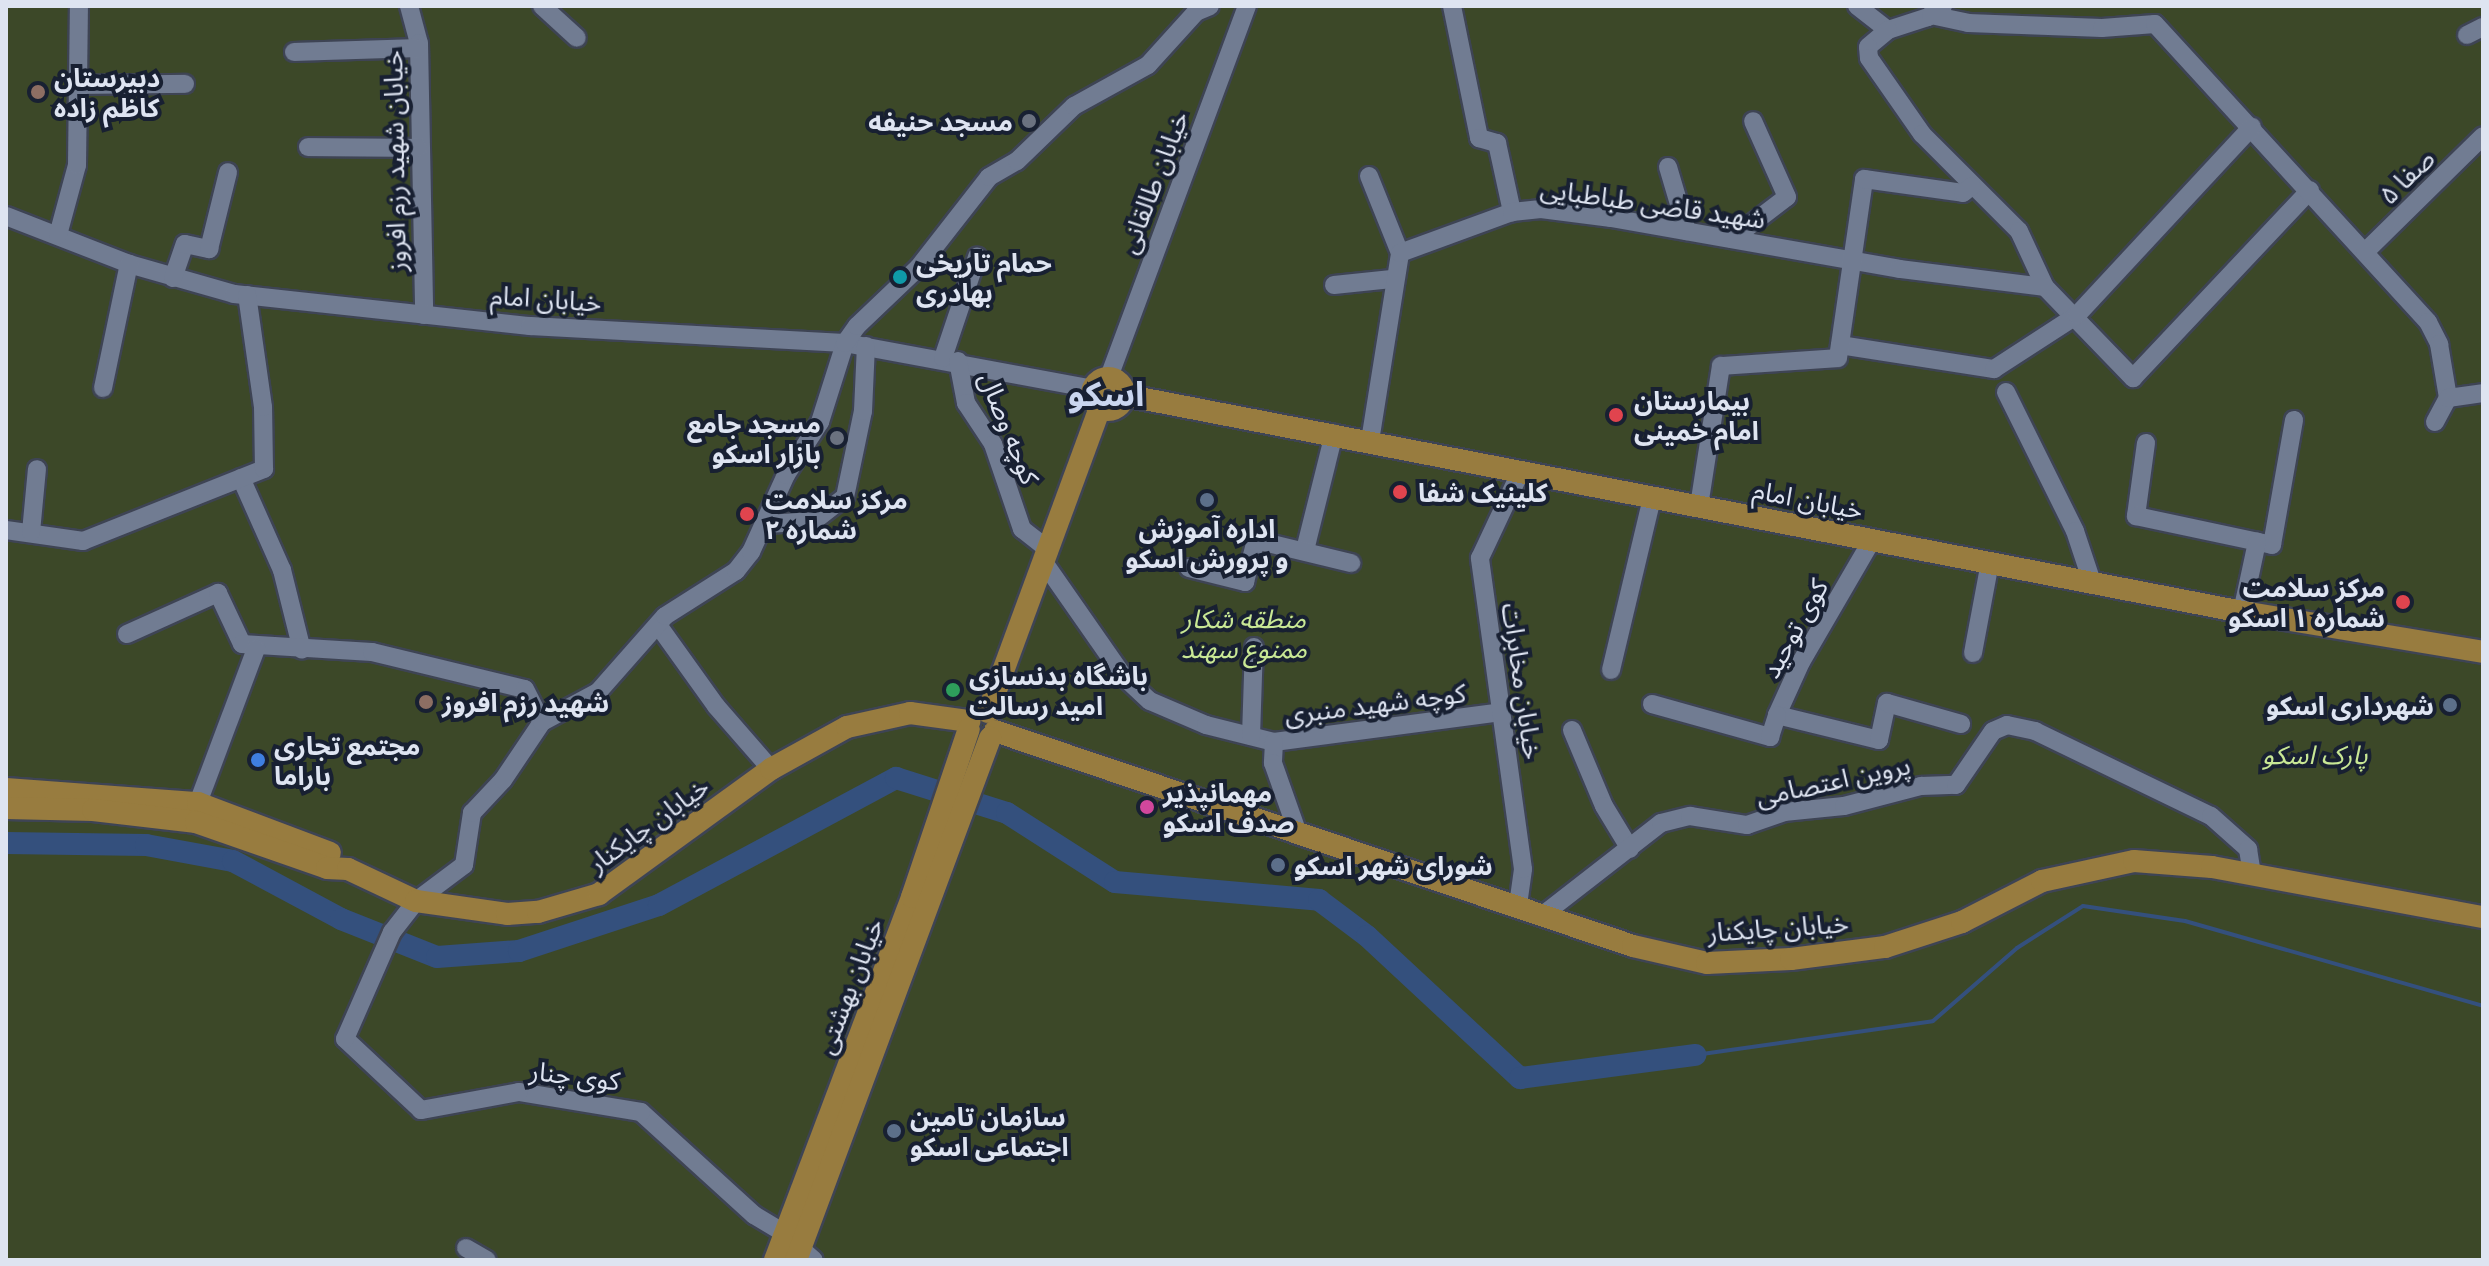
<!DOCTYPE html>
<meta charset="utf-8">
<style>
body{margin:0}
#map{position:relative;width:2489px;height:1266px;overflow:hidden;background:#222a3d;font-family:"Playfair Display","Noto Sans Arabic",serif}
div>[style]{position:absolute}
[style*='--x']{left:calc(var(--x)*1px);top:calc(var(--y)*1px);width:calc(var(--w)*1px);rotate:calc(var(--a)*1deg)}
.green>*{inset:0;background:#3c4828}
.stream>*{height:4px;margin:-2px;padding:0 2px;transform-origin:2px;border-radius:2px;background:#34507d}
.river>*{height:22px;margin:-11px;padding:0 11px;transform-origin:11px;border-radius:11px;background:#34507d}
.roads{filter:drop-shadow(2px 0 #3e4454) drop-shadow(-2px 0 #3e4454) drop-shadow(0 2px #3e4454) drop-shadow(0 -2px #3e4454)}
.minor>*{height:18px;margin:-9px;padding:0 9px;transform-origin:9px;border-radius:9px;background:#717c92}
.major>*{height:22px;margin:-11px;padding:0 11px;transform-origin:11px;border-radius:11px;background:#987c3f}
.major>.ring{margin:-11px;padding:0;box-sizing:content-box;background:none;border:22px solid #987c3f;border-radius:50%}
.dots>*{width:22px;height:22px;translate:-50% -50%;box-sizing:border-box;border:4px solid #182032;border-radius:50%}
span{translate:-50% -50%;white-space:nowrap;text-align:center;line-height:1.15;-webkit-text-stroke:8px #182032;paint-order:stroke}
.poi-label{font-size:26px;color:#dee4f1;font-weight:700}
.left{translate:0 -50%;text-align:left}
.right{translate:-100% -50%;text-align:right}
.street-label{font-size:26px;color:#dee4f1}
.park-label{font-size:26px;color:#c9e895;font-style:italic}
.district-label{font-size:34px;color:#cad6ef;font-weight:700}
.frame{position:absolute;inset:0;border:8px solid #dee4f1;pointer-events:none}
</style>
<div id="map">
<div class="green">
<div style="clip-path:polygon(6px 6px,2483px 6px,2483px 1260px,6px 1260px)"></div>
</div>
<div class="stream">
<div style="--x:1695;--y:1055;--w:240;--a:-8.1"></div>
<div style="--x:1933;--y:1021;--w:111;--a:-41"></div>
<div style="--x:2017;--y:948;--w:78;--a:-32.5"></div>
<div style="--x:2083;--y:906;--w:103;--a:8.4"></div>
<div style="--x:2185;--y:921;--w:310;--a:15.9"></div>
</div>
<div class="river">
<div style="--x:6;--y:843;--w:140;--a:0.8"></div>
<div style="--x:146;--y:845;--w:88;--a:10.4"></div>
<div style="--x:233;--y:861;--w:123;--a:28.2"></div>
<div style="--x:341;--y:919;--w:103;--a:21.6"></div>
<div style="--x:437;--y:957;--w:82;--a:-4.2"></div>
<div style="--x:519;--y:951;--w:147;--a:-18.2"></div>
<div style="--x:659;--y:905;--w:269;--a:-28.2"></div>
<div style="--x:896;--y:778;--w:116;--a:17.5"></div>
<div style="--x:1007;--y:813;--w:128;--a:32.6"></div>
<div style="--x:1115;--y:882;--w:205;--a:5"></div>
<div style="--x:1319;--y:900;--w:60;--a:36.9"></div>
<div style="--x:1367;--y:936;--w:209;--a:42.9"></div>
<div style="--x:1520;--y:1078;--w:177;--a:-7.5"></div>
</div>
<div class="roads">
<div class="minor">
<div style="--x:409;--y:6;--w:38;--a:75"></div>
<div style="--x:419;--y:43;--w:272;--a:88.9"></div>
<div style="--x:542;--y:6;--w:47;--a:42.4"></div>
<div style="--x:1452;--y:6;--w:135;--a:78.4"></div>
<div style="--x:1479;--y:138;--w:19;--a:16"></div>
<div style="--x:1497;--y:143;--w:71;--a:77.7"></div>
<div style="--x:1857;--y:6;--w:39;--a:38"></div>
<div style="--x:1943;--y:6;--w:19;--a:144"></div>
<div style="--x:1928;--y:17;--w:42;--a:162"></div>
<div style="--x:1888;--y:30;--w:26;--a:140"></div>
<div style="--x:1868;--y:47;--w:11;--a:85"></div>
<div style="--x:1869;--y:58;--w:93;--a:55.1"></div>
<div style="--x:1922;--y:134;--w:137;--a:45"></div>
<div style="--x:2019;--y:231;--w:62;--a:65.1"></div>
<div style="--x:2045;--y:287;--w:127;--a:46"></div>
<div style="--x:2133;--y:378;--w:258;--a:-46.7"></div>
<div style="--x:1931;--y:15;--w:38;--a:12"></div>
<div style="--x:1968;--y:23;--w:134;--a:2.1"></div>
<div style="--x:2102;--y:28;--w:53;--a:-4.3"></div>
<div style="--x:2155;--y:24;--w:404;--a:47.5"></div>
<div style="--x:2428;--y:322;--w:25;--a:63"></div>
<div style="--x:2439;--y:344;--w:55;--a:80.5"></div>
<div style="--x:2467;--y:35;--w:18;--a:-27"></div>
<div style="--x:294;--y:52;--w:124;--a:-1.8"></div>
<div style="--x:81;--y:85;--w:104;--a:-0.6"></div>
<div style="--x:308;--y:147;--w:110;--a:0.5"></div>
<div style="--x:1668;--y:167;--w:67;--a:73.5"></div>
<div style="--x:1369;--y:176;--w:83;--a:68.1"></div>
<div style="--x:6;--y:216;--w:132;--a:21.3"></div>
<div style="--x:129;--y:264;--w:109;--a:15.9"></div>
<div style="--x:234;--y:294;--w:298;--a:6.2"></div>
<div style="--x:530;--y:326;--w:315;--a:3.1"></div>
<div style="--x:845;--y:343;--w:251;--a:10.5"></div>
<div style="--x:58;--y:235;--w:73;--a:-74.8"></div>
<div style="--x:77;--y:165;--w:159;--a:-89.3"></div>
<div style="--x:1732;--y:239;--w:69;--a:-37.4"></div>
<div style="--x:1787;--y:197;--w:83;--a:-114.1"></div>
<div style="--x:2365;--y:252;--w:165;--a:-44.5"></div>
<div style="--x:173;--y:278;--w:36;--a:-71"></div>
<div style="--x:185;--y:244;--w:25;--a:12"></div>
<div style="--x:209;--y:249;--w:79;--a:-76.1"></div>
<div style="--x:1334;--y:285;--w:58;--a:-5.9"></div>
<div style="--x:1840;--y:345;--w:156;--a:8.9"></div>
<div style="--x:1994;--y:369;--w:99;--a:-33"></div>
<div style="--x:2077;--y:315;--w:257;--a:-47.1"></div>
<div style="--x:943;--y:358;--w:107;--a:-71.4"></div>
<div style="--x:958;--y:361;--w:43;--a:79.2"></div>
<div style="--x:966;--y:403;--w:49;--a:56.6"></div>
<div style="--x:993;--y:444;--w:90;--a:71.2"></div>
<div style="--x:1022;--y:529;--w:33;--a:38"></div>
<div style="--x:1109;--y:377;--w:396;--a:-69.6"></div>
<div style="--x:103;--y:388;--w:127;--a:-78.2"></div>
<div style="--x:2006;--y:392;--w:155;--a:63.6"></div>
<div style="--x:2075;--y:531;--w:51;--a:71.6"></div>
<div style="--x:2435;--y:422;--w:27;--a:-62"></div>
<div style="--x:2448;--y:398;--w:35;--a:-8"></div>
<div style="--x:1370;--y:441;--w:190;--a:-80.9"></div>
<div style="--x:1400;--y:253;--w:119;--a:-20.1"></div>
<div style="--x:1512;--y:212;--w:29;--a:-6"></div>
<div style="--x:1541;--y:209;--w:71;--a:7.3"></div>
<div style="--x:1611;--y:218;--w:293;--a:10"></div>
<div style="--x:1900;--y:269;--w:146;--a:7.1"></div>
<div style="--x:2146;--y:443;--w:74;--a:97.8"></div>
<div style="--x:2136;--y:516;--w:139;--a:12"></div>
<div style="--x:2272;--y:545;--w:127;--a:-80"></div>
<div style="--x:241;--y:478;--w:101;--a:66"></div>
<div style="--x:282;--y:570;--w:82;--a:76"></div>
<div style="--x:1699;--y:506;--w:142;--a:-81.1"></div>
<div style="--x:1721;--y:366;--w:117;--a:-3.9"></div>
<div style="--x:1838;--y:358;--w:181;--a:-81.7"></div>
<div style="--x:1864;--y:179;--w:100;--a:8"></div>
<div style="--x:1963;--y:193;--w:11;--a:-38"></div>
<div style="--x:767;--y:524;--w:47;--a:-3.7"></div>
<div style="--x:814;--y:521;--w:39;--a:-38"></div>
<div style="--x:845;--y:497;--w:88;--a:-78.2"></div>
<div style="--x:863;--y:411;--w:65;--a:-87.4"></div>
<div style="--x:6;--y:530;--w:78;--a:8.1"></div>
<div style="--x:83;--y:541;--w:195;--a:-21.7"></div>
<div style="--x:264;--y:469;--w:62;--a:-90.9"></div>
<div style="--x:263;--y:407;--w:113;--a:-98.1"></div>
<div style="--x:31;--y:532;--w:63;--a:-84.6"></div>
<div style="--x:1872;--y:540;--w:141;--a:120.2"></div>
<div style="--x:1801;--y:662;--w:58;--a:114.4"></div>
<div style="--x:1777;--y:715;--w:105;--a:13.8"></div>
<div style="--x:1879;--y:740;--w:38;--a:-78"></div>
<div style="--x:1887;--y:703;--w:77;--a:15.8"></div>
<div style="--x:1305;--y:550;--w:120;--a:-76"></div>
<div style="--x:1043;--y:561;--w:141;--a:55.1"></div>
<div style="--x:1124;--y:677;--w:35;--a:43"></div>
<div style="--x:1150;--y:701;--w:61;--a:23.2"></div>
<div style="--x:1206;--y:725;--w:70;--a:14"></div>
<div style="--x:1274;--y:742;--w:229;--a:-7.5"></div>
<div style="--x:1189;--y:568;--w:58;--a:14"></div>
<div style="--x:1245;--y:582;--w:43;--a:-75.3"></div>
<div style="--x:1256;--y:540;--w:98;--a:13.6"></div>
<div style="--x:2242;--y:612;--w:72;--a:-77.9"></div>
<div style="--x:658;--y:625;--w:100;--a:54.4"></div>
<div style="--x:716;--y:706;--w:84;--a:48.9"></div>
<div style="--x:127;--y:634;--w:100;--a:-24.3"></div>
<div style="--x:218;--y:593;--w:56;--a:64.8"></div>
<div style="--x:242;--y:644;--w:130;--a:3.5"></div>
<div style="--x:372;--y:652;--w:157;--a:13.6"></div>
<div style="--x:525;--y:689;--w:37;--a:63"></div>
<div style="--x:1973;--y:653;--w:93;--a:-79.4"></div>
<div style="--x:1611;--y:670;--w:177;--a:-76.6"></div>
<div style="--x:1652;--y:704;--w:123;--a:15.6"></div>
<div style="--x:1770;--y:737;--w:23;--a:-72"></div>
<div style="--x:1572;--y:730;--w:82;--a:67.2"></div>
<div style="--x:1604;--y:806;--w:50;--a:58.8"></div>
<div style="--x:1251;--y:736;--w:89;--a:-88.1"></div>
<div style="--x:1274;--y:742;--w:21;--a:93"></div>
<div style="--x:1273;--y:763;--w:69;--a:70.5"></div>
<div style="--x:198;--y:803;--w:165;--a:-69.4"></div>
<div style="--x:1518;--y:905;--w:36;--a:-82"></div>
<div style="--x:1523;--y:869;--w:314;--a:-97.9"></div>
<div style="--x:1480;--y:558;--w:94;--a:-64.8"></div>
<div style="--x:1544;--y:914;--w:148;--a:-37.9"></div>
<div style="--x:1661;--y:823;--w:30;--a:-14"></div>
<div style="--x:1690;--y:816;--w:58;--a:9"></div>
<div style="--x:1747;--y:825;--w:39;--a:-19"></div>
<div style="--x:1784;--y:812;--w:60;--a:-5.7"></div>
<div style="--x:1844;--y:806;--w:80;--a:-14.6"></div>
<div style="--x:1921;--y:786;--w:35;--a:-2"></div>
<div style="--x:1956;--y:785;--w:65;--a:-55.6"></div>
<div style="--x:1993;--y:731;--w:15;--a:-23"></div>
<div style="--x:2007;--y:725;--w:29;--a:12"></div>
<div style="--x:2035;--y:731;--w:195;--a:25.8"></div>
<div style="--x:2211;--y:816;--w:50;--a:41.7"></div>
<div style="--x:2248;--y:849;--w:24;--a:81"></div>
<div style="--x:784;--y:1233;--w:35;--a:-149"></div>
<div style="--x:754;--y:1215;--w:153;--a:-137.7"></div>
<div style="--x:641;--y:1112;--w:124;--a:-170.7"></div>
<div style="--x:519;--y:1092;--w:100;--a:169.6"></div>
<div style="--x:421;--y:1110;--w:104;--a:-136.9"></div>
<div style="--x:345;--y:1039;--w:117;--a:-66.3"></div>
<div style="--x:392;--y:932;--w:39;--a:-52"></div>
<div style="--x:416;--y:901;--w:60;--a:-36.9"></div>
<div style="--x:464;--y:865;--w:53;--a:-81.3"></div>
<div style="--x:472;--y:813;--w:45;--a:-46.8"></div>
<div style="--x:503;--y:780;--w:70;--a:-56.1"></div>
<div style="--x:542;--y:722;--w:64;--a:-28.2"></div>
<div style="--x:598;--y:692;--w:101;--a:-48.6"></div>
<div style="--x:665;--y:616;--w:84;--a:-32.4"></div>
<div style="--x:736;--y:571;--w:24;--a:-52"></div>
<div style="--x:751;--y:552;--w:85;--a:-65.6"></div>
<div style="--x:786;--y:475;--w:63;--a:-57.3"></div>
<div style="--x:820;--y:422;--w:83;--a:-72.4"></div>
<div style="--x:845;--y:343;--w:21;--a:-55"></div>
<div style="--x:857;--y:326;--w:84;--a:-43.6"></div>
<div style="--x:918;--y:268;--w:115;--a:-52"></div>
<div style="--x:989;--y:177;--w:32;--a:-30"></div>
<div style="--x:1017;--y:161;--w:79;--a:-44"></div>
<div style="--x:1074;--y:106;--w:85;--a:-29"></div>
<div style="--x:1148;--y:65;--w:72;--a:-47.8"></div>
<div style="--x:1196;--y:12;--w:15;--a:-23"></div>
<div style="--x:466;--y:1248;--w:24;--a:30"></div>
<div style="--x:800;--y:1248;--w:18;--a:41"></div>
</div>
<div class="major">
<div class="ring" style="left:1092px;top:378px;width:10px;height:10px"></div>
<div style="--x:1124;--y:395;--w:1139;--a:10.98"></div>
<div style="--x:2242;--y:612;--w:244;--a:9.4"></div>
<div style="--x:988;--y:712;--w:324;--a:-69.8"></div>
<div style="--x:995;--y:731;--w:673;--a:18.62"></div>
<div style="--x:1633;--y:946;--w:76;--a:12.9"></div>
<div style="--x:1707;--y:963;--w:84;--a:-2.7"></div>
<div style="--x:1791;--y:959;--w:95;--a:-7.3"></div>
<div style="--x:1885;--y:947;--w:81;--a:-18"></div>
<div style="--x:1962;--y:922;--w:90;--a:-27.1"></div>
<div style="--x:2042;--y:881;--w:94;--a:-12.3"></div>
<div style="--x:2134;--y:861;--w:78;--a:4.4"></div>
<div style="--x:2212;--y:867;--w:276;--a:10.5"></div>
<div style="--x:6;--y:789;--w:193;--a:4.2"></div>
<div style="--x:198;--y:803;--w:141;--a:20.7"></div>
<div style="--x:6;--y:808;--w:87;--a:1.3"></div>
<div style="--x:93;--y:810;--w:104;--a:6.6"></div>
<div style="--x:196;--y:822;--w:139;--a:19.3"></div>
<div style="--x:327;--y:868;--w:21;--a:3"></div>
<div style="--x:348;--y:869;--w:75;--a:25.2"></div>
<div style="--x:416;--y:901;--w:92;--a:8.1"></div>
<div style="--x:507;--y:914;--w:31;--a:-4"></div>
<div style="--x:538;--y:912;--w:64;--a:-16.4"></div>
<div style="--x:599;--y:894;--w:213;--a:-36"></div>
<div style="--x:771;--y:769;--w:87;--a:-28.9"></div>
<div style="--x:847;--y:727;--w:65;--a:-12.5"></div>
<div style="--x:910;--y:713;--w:60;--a:7.7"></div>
<div style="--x:775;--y:1260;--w:388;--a:-69.3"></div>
<div style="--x:912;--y:897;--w:177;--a:-71.3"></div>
<div style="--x:796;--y:1260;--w:557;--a:-69.61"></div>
</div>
</div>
<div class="dots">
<div style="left:38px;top:92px;background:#8d6e63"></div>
<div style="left:1029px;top:121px;background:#6b7280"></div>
<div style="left:900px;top:277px;background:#0f9aa8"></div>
<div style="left:1616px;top:415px;background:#e0444e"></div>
<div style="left:837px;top:438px;background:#6b7280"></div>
<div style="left:1400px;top:492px;background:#e0444e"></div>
<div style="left:1207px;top:500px;background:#5c6f8a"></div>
<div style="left:747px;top:514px;background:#e0444e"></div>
<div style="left:2403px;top:602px;background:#e0444e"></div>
<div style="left:953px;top:690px;background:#2e9e5b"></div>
<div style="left:426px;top:702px;background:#8d6e63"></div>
<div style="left:2450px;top:705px;background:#5c6f8a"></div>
<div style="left:258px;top:760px;background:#3f7fe0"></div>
<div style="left:1147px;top:807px;background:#d1479c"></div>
<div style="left:1278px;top:865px;background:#5c6f8a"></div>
<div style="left:894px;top:1131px;background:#5c6f8a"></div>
</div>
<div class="poi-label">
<span class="left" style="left:54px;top:92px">دبیرستان<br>کاظم زاده</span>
<span class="right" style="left:1013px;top:121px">مسجد حنیفه</span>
<span class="left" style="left:916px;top:277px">حمام تاریخی<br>بهادری</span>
<span class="left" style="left:1634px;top:415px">بیمارستان<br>امام خمینی</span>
<span class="right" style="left:821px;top:438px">مسجد جامع<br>بازار اسکو</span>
<span class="left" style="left:1418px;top:492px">کلینیک شفا</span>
<span class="left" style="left:765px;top:514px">مرکز سلامت<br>شماره ۲</span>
<span style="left:1207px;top:543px">اداره آموزش<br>و پرورش اسکو</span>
<span class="right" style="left:2385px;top:602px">مرکز سلامت<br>شماره ۱ اسکو</span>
<span class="left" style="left:969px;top:690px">باشگاه بدنسازی<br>امید رسالت</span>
<span class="left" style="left:442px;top:702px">شهید رزم افروز</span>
<span class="right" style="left:2434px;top:705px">شهرداری اسکو</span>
<span class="left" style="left:274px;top:760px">مجتمع تجاری<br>باراما</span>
<span class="left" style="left:1163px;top:807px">مهمانپذیر<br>صدف اسکو</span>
<span class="left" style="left:1294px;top:865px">شورای شهر اسکو</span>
<span class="left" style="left:910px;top:1131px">سازمان تامین<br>اجتماعی اسکو</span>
</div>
<div class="street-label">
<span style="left:394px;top:161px;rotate:-91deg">خیابان شهید رزم افروز</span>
<span style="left:2406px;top:176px;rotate:-45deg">صفا ۵</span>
<span style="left:1153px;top:182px;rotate:-69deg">خیابان طالقانی</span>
<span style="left:1653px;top:203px;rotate:8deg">شهید قاضی طباطبایی</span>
<span style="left:546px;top:298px;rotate:4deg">خیابان امام</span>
<span style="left:1010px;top:428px;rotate:68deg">کوچه وصال</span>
<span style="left:1808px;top:499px;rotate:11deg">خیابان امام</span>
<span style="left:1794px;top:628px;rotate:-61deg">کوی توحید</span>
<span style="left:1523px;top:681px;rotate:82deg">خیابان مخابرات</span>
<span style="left:1375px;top:703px;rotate:-7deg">کوچه شهید منبری</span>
<span style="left:1833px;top:780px;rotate:-12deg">پروین اعتصامی</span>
<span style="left:648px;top:824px;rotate:-36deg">خیابان چایکنار</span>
<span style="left:1778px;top:927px;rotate:-4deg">خیابان چایکنار</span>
<span style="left:849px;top:986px;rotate:-69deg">خیابان بهشتی</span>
<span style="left:575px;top:1075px;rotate:7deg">کوی چنار</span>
</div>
<div class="park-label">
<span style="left:1244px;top:633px">منطقه شکار<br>ممنوع سهند</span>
<span style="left:2315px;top:754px">پارک اسکو</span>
</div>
<div class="district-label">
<span style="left:1106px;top:393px">اسکو</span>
</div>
<div class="frame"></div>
</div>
